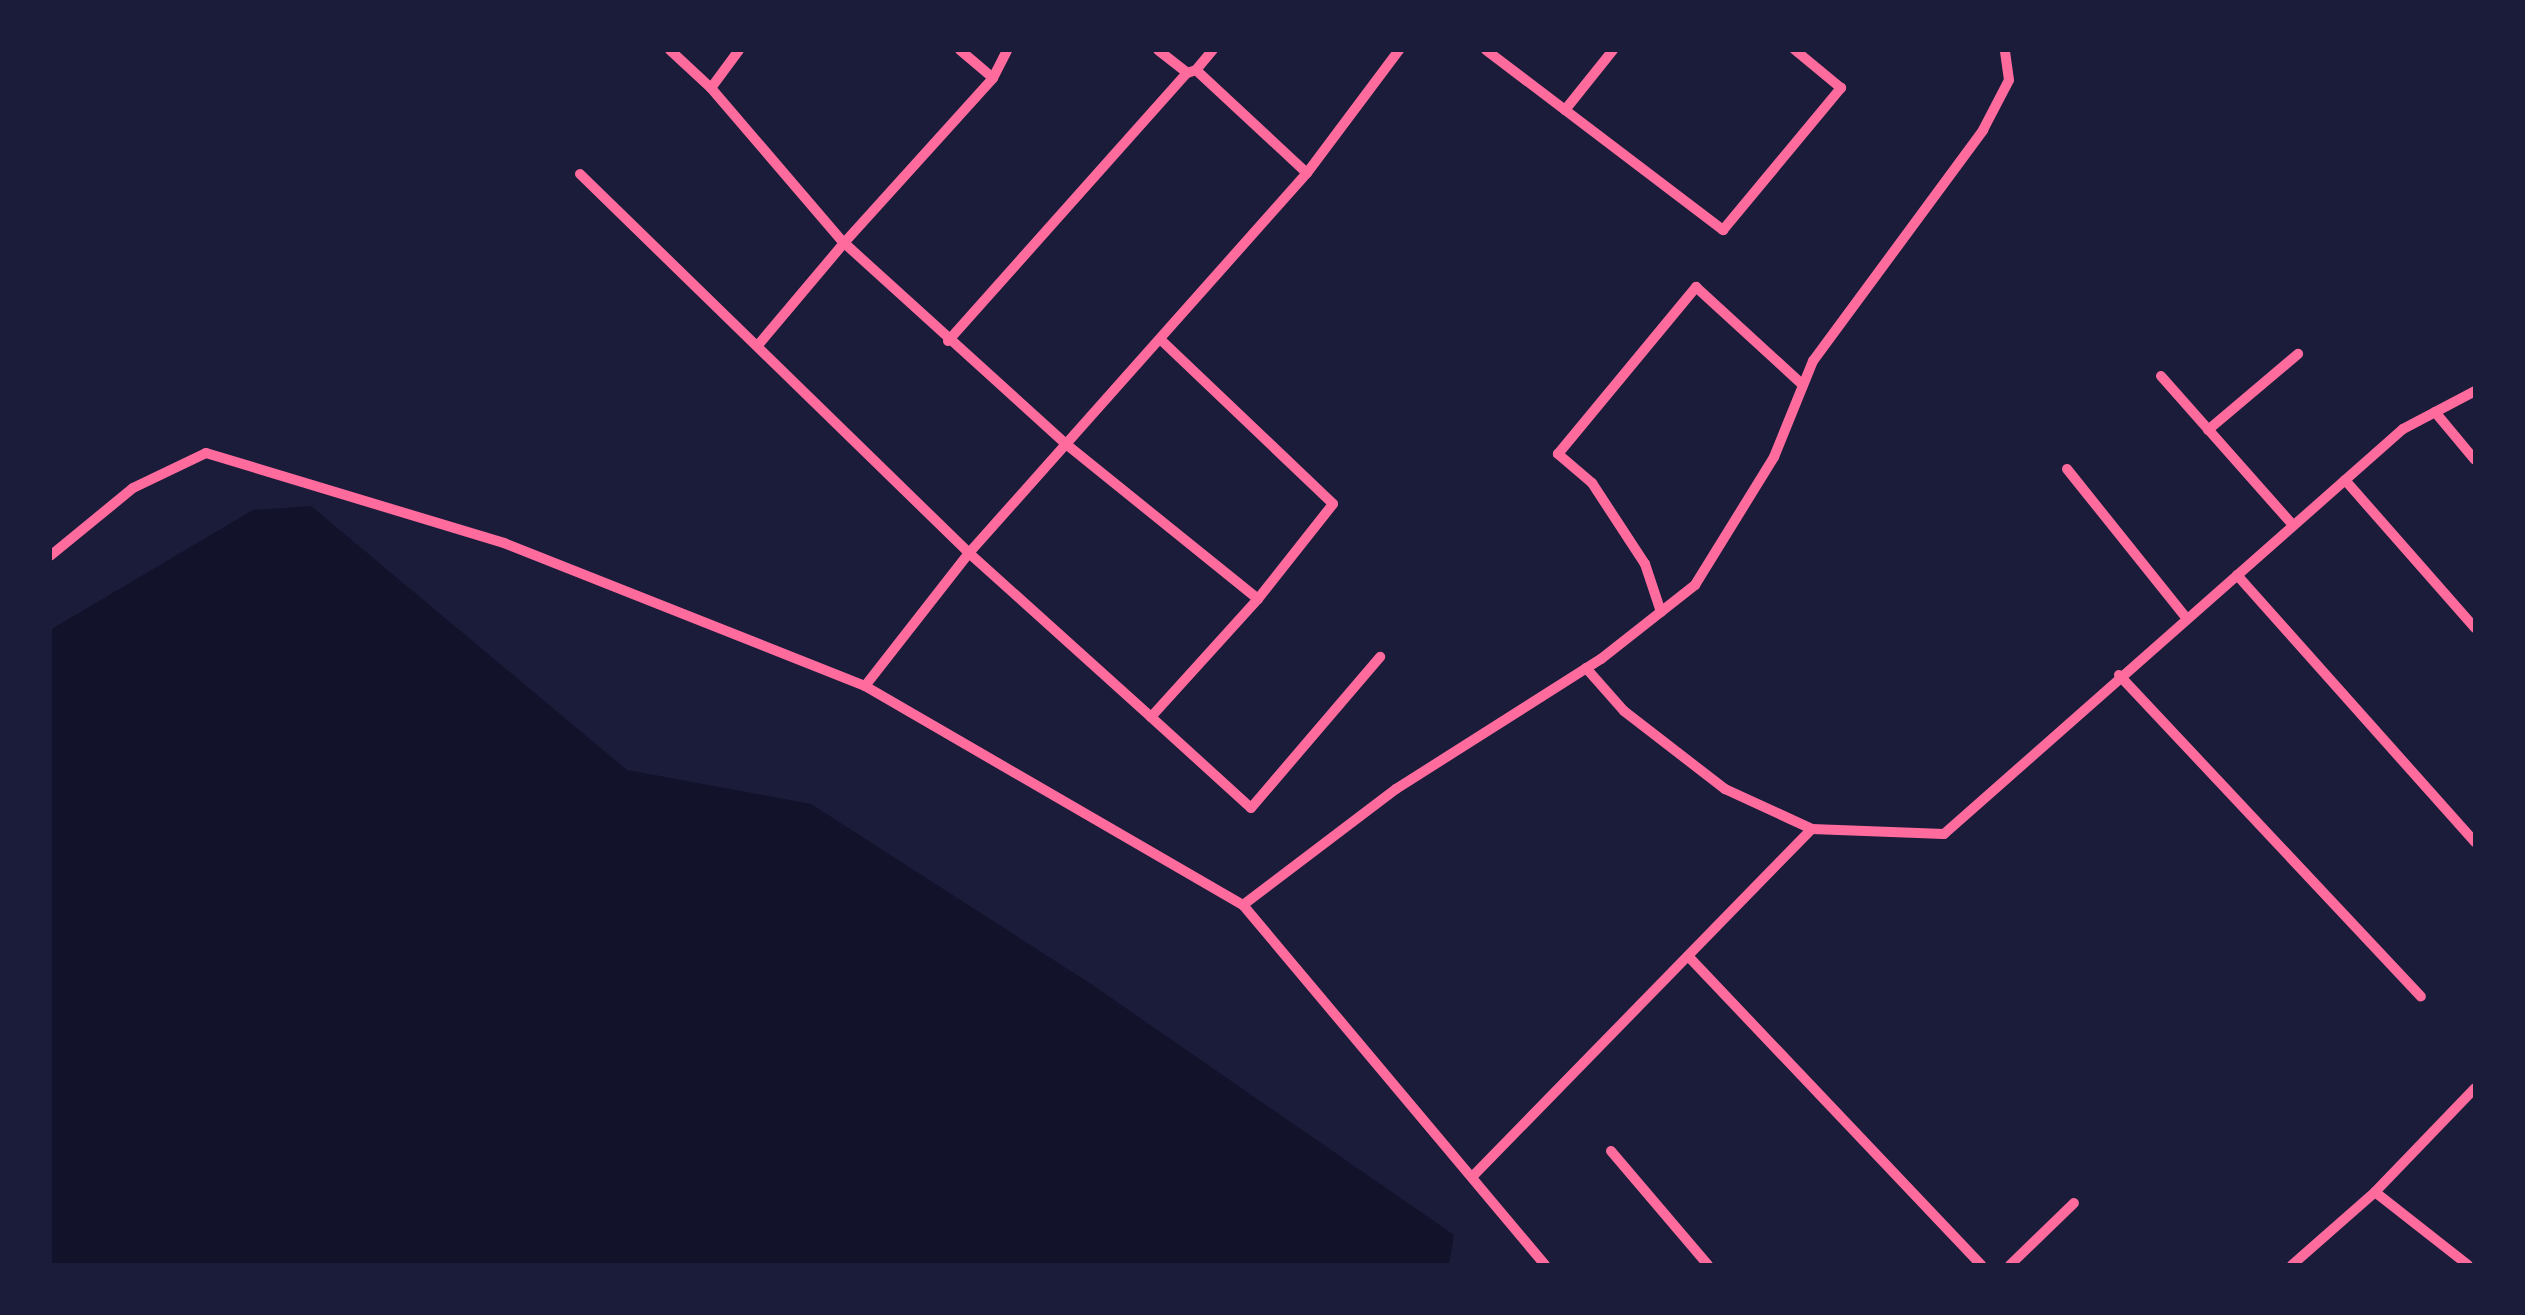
<!DOCTYPE html>
<style>
body{margin:0}
#map{position:relative;width:2525px;height:1315px;overflow:hidden;background:#1b1b3a;font-family:Helvetica,sans-serif}
div>[style]{position:absolute}
[style*='--x']{left:calc(var(--x)*1px);top:calc(var(--y)*1px);width:calc(var(--w)*1px);rotate:calc(var(--a)*1deg)}
.water>*{inset:0;background:#12122b}
.minor>*{height:10px;margin:-5px;padding:0 5px;transform-origin:5px;border-radius:5px;background:#ff6b9d}
span{translate:-50% -50%;white-space:nowrap;text-align:center;line-height:1.15;-webkit-text-stroke:10px #1b1b3a;paint-order:stroke}
.frame{position:absolute;inset:0;border:52px solid #1b1b3a;pointer-events:none}
</style>
<div id="map">
<div class="water">
<div style="clip-path:polygon(311px 506px,627px 770px,811px 804px,1091px 984px,1454px 1235px,1449px 1265px,50px 1265px,50px 630px,253px 510px)"></div>
</div>
<div class="minor">
<div style="--x:670;--y:50;--w:56;--a:42.8"></div>
<div style="--x:711;--y:88;--w:204;--a:49.4"></div>
<div style="--x:844;--y:243;--w:222;--a:-47.9"></div>
<div style="--x:993;--y:78;--w:43;--a:-139.7"></div>
<div style="--x:1158;--y:50;--w:37;--a:38"></div>
<div style="--x:1187;--y:73;--w:9;--a:-18"></div>
<div style="--x:1196;--y:70;--w:151;--a:42.9"></div>
<div style="--x:1486;--y:50;--w:298;--a:37.2"></div>
<div style="--x:1723;--y:230;--w:185;--a:-50.3"></div>
<div style="--x:1841;--y:88;--w:60;--a:-140.4"></div>
<div style="--x:1196;--y:70;--w:26;--a:-50"></div>
<div style="--x:993;--y:78;--w:31;--a:-63"></div>
<div style="--x:711;--y:88;--w:47;--a:-53.6"></div>
<div style="--x:1565;--y:110;--w:77;--a:-51.3"></div>
<div style="--x:580;--y:174;--w:543;--a:44.25"></div>
<div style="--x:969;--y:553;--w:245;--a:42"></div>
<div style="--x:1151;--y:717;--w:159;--a:-47.8"></div>
<div style="--x:1258;--y:599;--w:245;--a:-141.1"></div>
<div style="--x:1067;--y:445;--w:301;--a:-137.8"></div>
<div style="--x:844;--y:243;--w:133;--a:130.1"></div>
<div style="--x:1160;--y:339;--w:239;--a:43.6"></div>
<div style="--x:1333;--y:504;--w:121;--a:128.3"></div>
<div style="--x:948;--y:341;--w:359;--a:-48.3"></div>
<div style="--x:2161;--y:376;--w:199;--a:48.5"></div>
<div style="--x:2435;--y:412;--w:62;--a:50.2"></div>
<div style="--x:2208;--y:430;--w:118;--a:-40.2"></div>
<div style="--x:2067;--y:469;--w:192;--a:51.3"></div>
<div style="--x:2345;--y:480;--w:197;--a:48.7"></div>
<div style="--x:50;--y:556;--w:107;--a:-39.3"></div>
<div style="--x:133;--y:488;--w:81;--a:-25.6"></div>
<div style="--x:206;--y:453;--w:311;--a:16.8"></div>
<div style="--x:504;--y:543;--w:388;--a:21.6"></div>
<div style="--x:865;--y:686;--w:169;--a:-52"></div>
<div style="--x:969;--y:553;--w:509;--a:-48.35"></div>
<div style="--x:1307;--y:173;--w:154;--a:-53.2"></div>
<div style="--x:2237;--y:575;--w:358;--a:48.3"></div>
<div style="--x:1661;--y:612;--w:51;--a:-108.4"></div>
<div style="--x:1645;--y:564;--w:97;--a:-123.2"></div>
<div style="--x:1592;--y:483;--w:45;--a:-139.5"></div>
<div style="--x:1558;--y:454;--w:217;--a:-50.4"></div>
<div style="--x:1696;--y:287;--w:145;--a:42.5"></div>
<div style="--x:1586;--y:668;--w:57;--a:48.5"></div>
<div style="--x:1624;--y:711;--w:128;--a:37.7"></div>
<div style="--x:1725;--y:789;--w:96;--a:24.7"></div>
<div style="--x:2119;--y:675;--w:441;--a:46.8"></div>
<div style="--x:865;--y:686;--w:437;--a:30.1"></div>
<div style="--x:1243;--y:905;--w:470;--a:50"></div>
<div style="--x:1151;--y:717;--w:135;--a:42.3"></div>
<div style="--x:1251;--y:808;--w:199;--a:-49.5"></div>
<div style="--x:1243;--y:905;--w:192;--a:-37.2"></div>
<div style="--x:1396;--y:789;--w:243;--a:-32.4"></div>
<div style="--x:1601;--y:659;--w:120;--a:-38.2"></div>
<div style="--x:1695;--y:585;--w:150;--a:-58.3"></div>
<div style="--x:1774;--y:457;--w:104;--a:-67.9"></div>
<div style="--x:1813;--y:361;--w:287;--a:-53.6"></div>
<div style="--x:1983;--y:130;--w:56;--a:-62.5"></div>
<div style="--x:2009;--y:80;--w:30;--a:-98"></div>
<div style="--x:1688;--y:956;--w:426;--a:46.5"></div>
<div style="--x:1611;--y:1151;--w:150;--a:49.6"></div>
<div style="--x:1473;--y:1176;--w:485;--a:-45.7"></div>
<div style="--x:1812;--y:829;--w:132;--a:2.2"></div>
<div style="--x:1944;--y:834;--w:612;--a:-41.42"></div>
<div style="--x:2403;--y:429;--w:81;--a:-27.8"></div>
<div style="--x:2375;--y:1192;--w:144;--a:-46.1"></div>
<div style="--x:2010;--y:1265;--w:89;--a:-44.1"></div>
<div style="--x:2292;--y:1265;--w:111;--a:-41.3"></div>
<div style="--x:2375;--y:1192;--w:118;--a:38.1"></div>
</div>
<div class="frame"></div>
</div>
